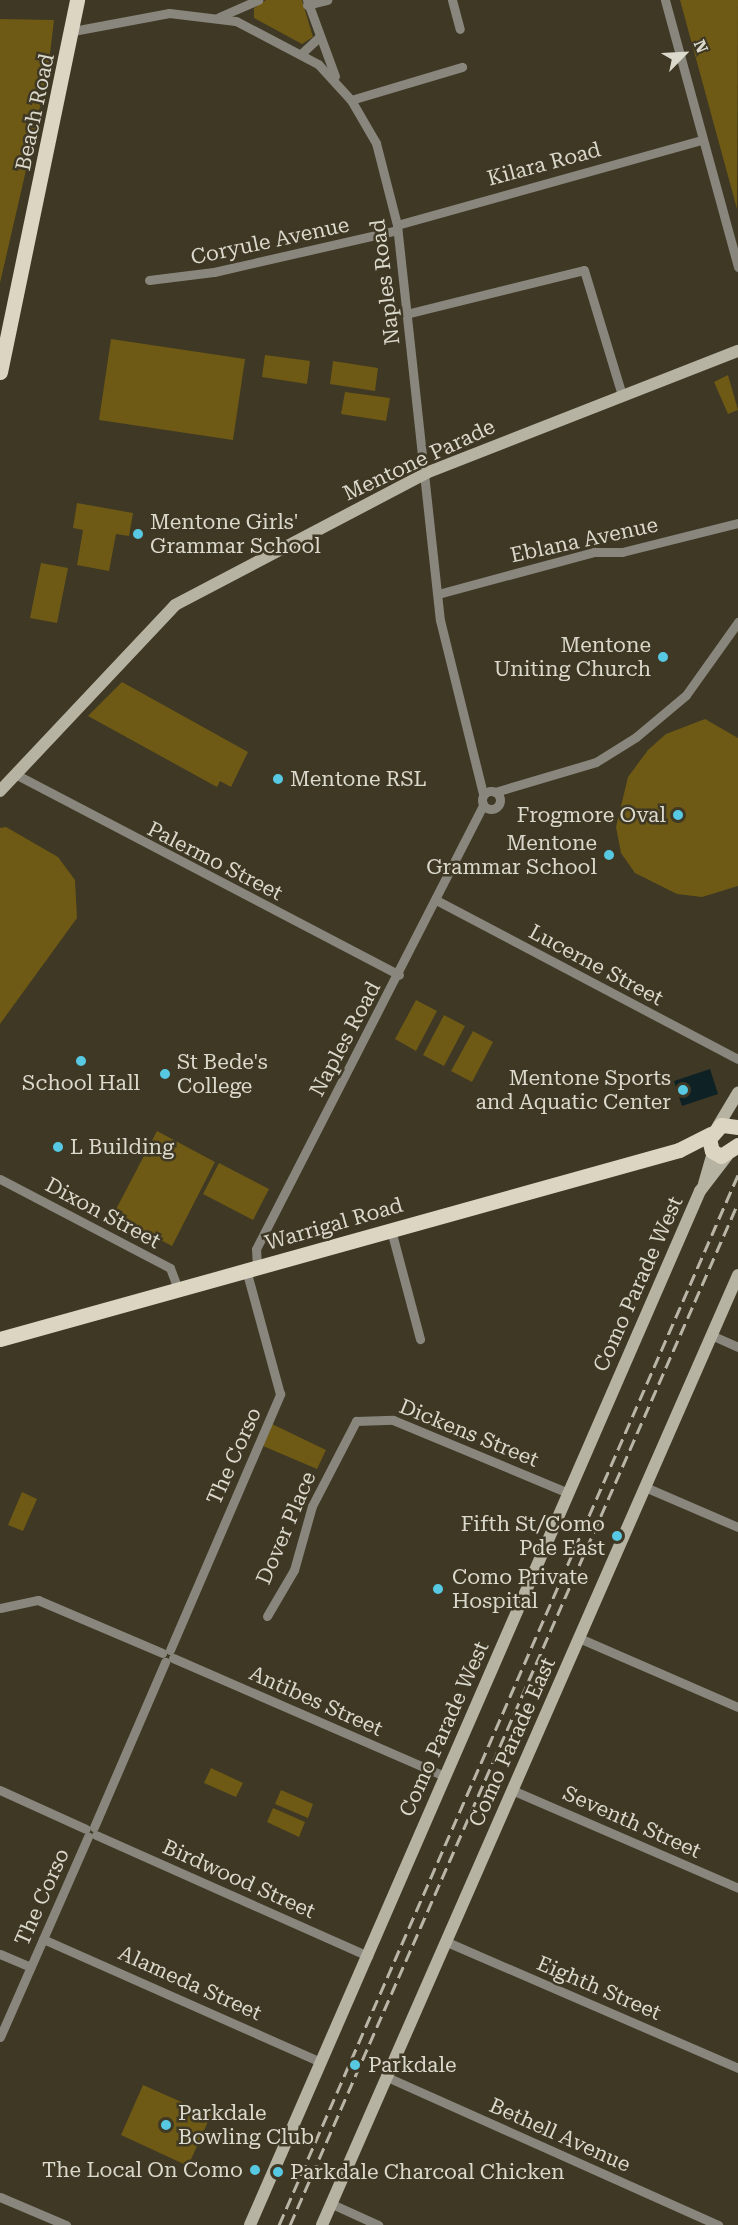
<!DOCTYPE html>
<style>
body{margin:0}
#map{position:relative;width:738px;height:2225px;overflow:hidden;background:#3e3824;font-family:"Roboto Serif",serif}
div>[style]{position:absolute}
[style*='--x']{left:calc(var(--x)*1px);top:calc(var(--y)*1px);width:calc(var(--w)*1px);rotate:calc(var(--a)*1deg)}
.green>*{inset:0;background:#6e5a15}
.water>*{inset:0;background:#0e2125}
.street>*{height:9px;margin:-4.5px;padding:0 4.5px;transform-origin:4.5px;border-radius:4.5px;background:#89867d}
.street>.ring{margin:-4.5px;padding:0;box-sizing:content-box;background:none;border:9px solid #89867d;border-radius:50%}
.secondary>*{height:12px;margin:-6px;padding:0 6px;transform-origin:6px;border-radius:6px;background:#b7b3a3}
.primary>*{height:15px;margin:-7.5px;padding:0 7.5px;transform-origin:7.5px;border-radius:7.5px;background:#dbd5c1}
.rail>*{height:3px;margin-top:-1.5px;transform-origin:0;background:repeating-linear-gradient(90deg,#b9b5a7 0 12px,transparent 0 18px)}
.dots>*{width:16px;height:16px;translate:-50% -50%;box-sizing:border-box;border:3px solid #3e3824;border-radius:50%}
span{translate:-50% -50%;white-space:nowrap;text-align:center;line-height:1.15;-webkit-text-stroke:5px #3e3824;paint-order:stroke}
.street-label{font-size:21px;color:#dbd8cc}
.poi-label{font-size:21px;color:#dbd8cc}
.left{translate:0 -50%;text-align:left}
.right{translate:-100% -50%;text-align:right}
.north{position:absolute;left:654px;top:24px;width:60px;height:60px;-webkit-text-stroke:4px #3e3824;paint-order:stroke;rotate:66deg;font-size:16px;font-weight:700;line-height:24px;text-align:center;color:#dbd8cc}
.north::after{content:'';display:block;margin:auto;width:21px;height:27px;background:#dbd8cc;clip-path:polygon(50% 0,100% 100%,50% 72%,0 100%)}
</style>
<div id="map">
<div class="green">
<div style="clip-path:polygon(266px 0,302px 0,313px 37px,302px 44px,254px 18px,254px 8px)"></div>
<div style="clip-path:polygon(680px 0,738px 0,737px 209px)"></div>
<div style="clip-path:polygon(0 19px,54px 20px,47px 79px,0 283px)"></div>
<div style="clip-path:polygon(111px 339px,245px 359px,233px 440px,99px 420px)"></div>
<div style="clip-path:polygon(265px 355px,310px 361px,307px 384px,262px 377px)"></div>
<div style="clip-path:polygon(333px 361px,378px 368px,375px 391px,330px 384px)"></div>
<div style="clip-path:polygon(728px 375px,738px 410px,728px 414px,714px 382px)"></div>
<div style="clip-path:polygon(345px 392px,390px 398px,386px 421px,341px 414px)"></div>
<div style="clip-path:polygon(77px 503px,133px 513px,129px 536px,116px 534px,109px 571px,77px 565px,83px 530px,73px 528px)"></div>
<div style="clip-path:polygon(41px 563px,68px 568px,57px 623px,30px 618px)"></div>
<div style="clip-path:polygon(122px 682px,248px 752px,231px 787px,220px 781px,217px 787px,88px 716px)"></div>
<div style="clip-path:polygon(705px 719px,738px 738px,738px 886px,702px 897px,677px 894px,635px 873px,621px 853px,616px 827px,628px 777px,648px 750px,666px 734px)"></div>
<div style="clip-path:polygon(6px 827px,58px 857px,75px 880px,77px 918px,0 1024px,0 828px)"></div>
<div style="clip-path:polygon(416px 1000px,437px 1011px,416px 1051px,395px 1039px)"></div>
<div style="clip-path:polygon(444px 1015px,465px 1026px,444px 1066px,423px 1055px)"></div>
<div style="clip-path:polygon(473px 1031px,493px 1042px,472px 1082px,451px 1071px)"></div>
<div style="clip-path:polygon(157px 1131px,215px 1162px,172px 1246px,113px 1215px)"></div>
<div style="clip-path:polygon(219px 1163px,269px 1189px,253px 1220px,203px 1194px)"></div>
<div style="clip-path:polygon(272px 1424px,326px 1450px,317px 1469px,263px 1446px)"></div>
<div style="clip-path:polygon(22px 1492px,37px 1499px,23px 1531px,8px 1525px)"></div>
<div style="clip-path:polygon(211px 1768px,243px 1783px,236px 1797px,204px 1783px)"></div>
<div style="clip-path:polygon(281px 1790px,313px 1804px,308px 1818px,275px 1804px)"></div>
<div style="clip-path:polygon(273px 1808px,305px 1822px,299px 1837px,267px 1822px)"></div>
<div style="clip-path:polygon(143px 2085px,211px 2115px,188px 2166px,121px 2135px)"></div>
</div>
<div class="water">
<div style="clip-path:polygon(710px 1069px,718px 1094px,682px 1106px,674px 1081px)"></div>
</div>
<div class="street">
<div style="--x:307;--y:0;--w:81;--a:69.8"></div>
<div style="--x:452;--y:0;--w:30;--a:75"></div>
<div style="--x:665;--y:0;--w:277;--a:74.7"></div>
<div style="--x:307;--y:5;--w:21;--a:-14"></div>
<div style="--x:219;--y:17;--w:43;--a:-23.6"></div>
<div style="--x:73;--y:31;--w:98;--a:-10.6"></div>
<div style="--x:169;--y:13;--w:67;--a:6.8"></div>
<div style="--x:236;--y:21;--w:93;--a:27.7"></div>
<div style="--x:318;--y:64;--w:49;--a:47.5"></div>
<div style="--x:351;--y:100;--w:50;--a:59.8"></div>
<div style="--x:376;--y:143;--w:85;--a:75.6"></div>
<div style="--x:397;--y:225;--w:397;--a:83.8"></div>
<div style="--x:440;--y:620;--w:179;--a:76.1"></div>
<div style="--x:302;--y:53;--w:23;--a:-43"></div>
<div style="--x:351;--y:100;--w:116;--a:-16.6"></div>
<div style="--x:397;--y:225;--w:317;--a:-15.6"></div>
<div style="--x:149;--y:280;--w:65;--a:-7"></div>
<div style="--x:214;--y:272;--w:188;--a:-12.9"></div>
<div style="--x:406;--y:314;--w:183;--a:-13.9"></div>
<div style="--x:584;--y:270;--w:131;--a:73.1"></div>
<div style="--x:438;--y:594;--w:162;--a:-15.1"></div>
<div style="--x:594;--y:552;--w:28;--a:0"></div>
<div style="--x:622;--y:552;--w:120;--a:-14"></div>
<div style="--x:17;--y:775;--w:431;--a:27.6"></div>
<div class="ring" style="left:482px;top:791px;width:9px;height:9px"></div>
<div style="--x:495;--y:792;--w:105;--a:-16.5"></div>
<div style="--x:596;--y:762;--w:47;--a:-32"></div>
<div style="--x:636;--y:737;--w:65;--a:-40"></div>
<div style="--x:686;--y:695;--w:90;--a:-54.5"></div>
<div style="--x:438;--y:901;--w:339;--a:27.8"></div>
<div style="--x:0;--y:1179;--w:192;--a:27.6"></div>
<div style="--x:170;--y:1268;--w:22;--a:69"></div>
<div style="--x:391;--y:1230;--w:113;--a:75.1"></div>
<div style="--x:257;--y:1267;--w:18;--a:-93"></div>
<div style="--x:256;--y:1249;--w:499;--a:-62.9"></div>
<div style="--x:711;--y:1335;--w:30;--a:24"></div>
<div style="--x:645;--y:1487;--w:101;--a:23.3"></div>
<div style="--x:0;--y:1608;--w:39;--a:-12"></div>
<div style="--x:38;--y:1600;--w:135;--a:23.1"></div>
<div style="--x:267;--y:1616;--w:53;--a:-59.6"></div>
<div style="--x:294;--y:1570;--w:66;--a:-74.3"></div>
<div style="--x:312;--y:1506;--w:96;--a:-62.6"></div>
<div style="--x:356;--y:1421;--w:37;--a:-2"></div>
<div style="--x:393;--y:1420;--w:190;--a:22.6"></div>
<div style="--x:579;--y:1638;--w:173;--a:23.5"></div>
<div style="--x:170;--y:1650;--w:279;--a:-66.7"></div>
<div style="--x:280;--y:1394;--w:129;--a:-105.3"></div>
<div style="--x:173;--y:1658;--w:296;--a:23.5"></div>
<div style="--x:0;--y:1790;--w:94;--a:24.4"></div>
<div style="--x:512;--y:1790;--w:246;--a:23.4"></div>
<div style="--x:94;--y:1827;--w:180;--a:-66.7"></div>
<div style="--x:96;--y:1835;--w:298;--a:24"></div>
<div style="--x:43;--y:1939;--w:304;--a:23.9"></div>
<div style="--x:447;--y:1942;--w:317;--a:23.4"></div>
<div style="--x:0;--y:1954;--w:33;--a:23"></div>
<div style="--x:0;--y:2037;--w:219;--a:-66.3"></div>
<div style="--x:387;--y:2077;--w:363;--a:24.1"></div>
<div style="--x:0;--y:2197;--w:72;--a:23"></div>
<div style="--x:332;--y:2204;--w:51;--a:24.5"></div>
</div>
<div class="secondary">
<div style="--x:0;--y:791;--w:255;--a:-46.7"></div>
<div style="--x:175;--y:605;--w:284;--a:-27.7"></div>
<div style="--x:426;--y:473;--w:335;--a:-21.4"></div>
<div style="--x:718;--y:1126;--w:39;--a:-59"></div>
<div style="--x:704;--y:1184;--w:32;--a:-74"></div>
<div style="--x:250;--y:2225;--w:1128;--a:-66.48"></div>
<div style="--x:700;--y:1191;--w:44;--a:-52.4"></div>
<div style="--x:322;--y:2225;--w:1037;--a:-66.35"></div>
</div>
<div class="primary">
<div style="--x:0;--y:372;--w:380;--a:-78.3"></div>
<div style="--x:738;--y:1127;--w:17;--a:-173"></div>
<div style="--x:721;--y:1125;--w:18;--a:131"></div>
<div style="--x:709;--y:1139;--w:12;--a:76"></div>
<div style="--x:712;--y:1151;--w:10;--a:29"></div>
<div style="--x:721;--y:1156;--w:20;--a:-33"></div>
<div style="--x:0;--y:1339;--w:705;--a:-15.55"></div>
<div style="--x:679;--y:1150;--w:35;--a:-27"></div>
</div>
<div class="rail">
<div style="--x:279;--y:2225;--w:1146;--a:-66.39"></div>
<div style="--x:290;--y:2225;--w:1116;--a:-66.33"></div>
</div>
<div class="dots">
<div style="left:138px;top:534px;background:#57c9e3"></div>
<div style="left:663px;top:657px;background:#57c9e3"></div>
<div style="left:278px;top:779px;background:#57c9e3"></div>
<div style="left:678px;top:815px;background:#57c9e3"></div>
<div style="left:609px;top:855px;background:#57c9e3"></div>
<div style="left:81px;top:1061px;background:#57c9e3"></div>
<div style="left:165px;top:1074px;background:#57c9e3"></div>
<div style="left:683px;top:1090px;background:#57c9e3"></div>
<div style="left:58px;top:1147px;background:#57c9e3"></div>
<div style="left:617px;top:1536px;background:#57c9e3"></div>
<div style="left:438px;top:1589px;background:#57c9e3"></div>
<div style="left:355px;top:2065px;background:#57c9e3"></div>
<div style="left:166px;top:2125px;background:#57c9e3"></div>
<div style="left:255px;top:2170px;background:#57c9e3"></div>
<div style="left:278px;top:2172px;background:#57c9e3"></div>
</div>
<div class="street-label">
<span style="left:35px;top:112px;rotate:-78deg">Beach Road</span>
<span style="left:544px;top:164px;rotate:-15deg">Kilara Road</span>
<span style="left:270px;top:241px;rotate:-12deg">Coryule Avenue</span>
<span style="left:385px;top:282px;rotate:-97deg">Naples Road</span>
<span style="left:419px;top:460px;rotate:-25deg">Mentone Parade</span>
<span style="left:584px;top:540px;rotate:-12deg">Eblana Avenue</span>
<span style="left:215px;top:861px;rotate:27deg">Palermo Street</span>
<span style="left:596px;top:965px;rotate:28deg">Lucerne Street</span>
<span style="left:345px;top:1039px;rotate:-62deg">Naples Road</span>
<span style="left:103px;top:1213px;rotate:28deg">Dixon Street</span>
<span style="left:334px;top:1224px;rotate:-16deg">Warrigal Road</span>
<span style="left:638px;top:1284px;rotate:-66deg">Como Parade West</span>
<span style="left:469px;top:1433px;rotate:22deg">Dickens Street</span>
<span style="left:234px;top:1456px;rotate:-66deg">The Corso</span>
<span style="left:286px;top:1528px;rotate:-67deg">Dover Place</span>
<span style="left:316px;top:1701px;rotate:24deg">Antibes Street</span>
<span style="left:444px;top:1729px;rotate:-66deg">Como Parade West</span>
<span style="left:512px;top:1742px;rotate:-66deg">Como Parade East</span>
<span style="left:632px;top:1822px;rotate:24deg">Seventh Street</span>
<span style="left:239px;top:1879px;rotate:24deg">Birdwood Street</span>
<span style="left:42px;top:1897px;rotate:-66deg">The Corso</span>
<span style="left:190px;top:1983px;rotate:24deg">Alameda Street</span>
<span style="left:599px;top:1988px;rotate:23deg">Eighth Street</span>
<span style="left:560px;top:2135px;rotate:24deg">Bethell Avenue</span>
</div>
<div class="poi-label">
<span class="left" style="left:150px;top:534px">Mentone Girls'<br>Grammar School</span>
<span class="right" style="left:651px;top:657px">Mentone<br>Uniting Church</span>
<span class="left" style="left:290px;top:779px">Mentone RSL</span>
<span class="right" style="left:666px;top:815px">Frogmore Oval</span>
<span class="right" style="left:597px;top:855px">Mentone<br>Grammar School</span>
<span class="left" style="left:177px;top:1074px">St Bede's<br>College</span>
<span class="right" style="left:671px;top:1090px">Mentone Sports<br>and Aquatic Center</span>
<span style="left:81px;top:1083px">School Hall</span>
<span class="left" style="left:70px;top:1147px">L Building</span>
<span class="right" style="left:605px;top:1536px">Fifth St/Como<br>Pde East</span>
<span class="left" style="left:452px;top:1589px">Como Private<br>Hospital</span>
<span class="left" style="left:368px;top:2065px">Parkdale</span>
<span class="left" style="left:178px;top:2125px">Parkdale<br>Bowling Club</span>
<span class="right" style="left:243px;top:2170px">The Local On Como</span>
<span class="left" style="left:290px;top:2172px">Parkdale Charcoal Chicken</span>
</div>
<div class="north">N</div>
</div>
